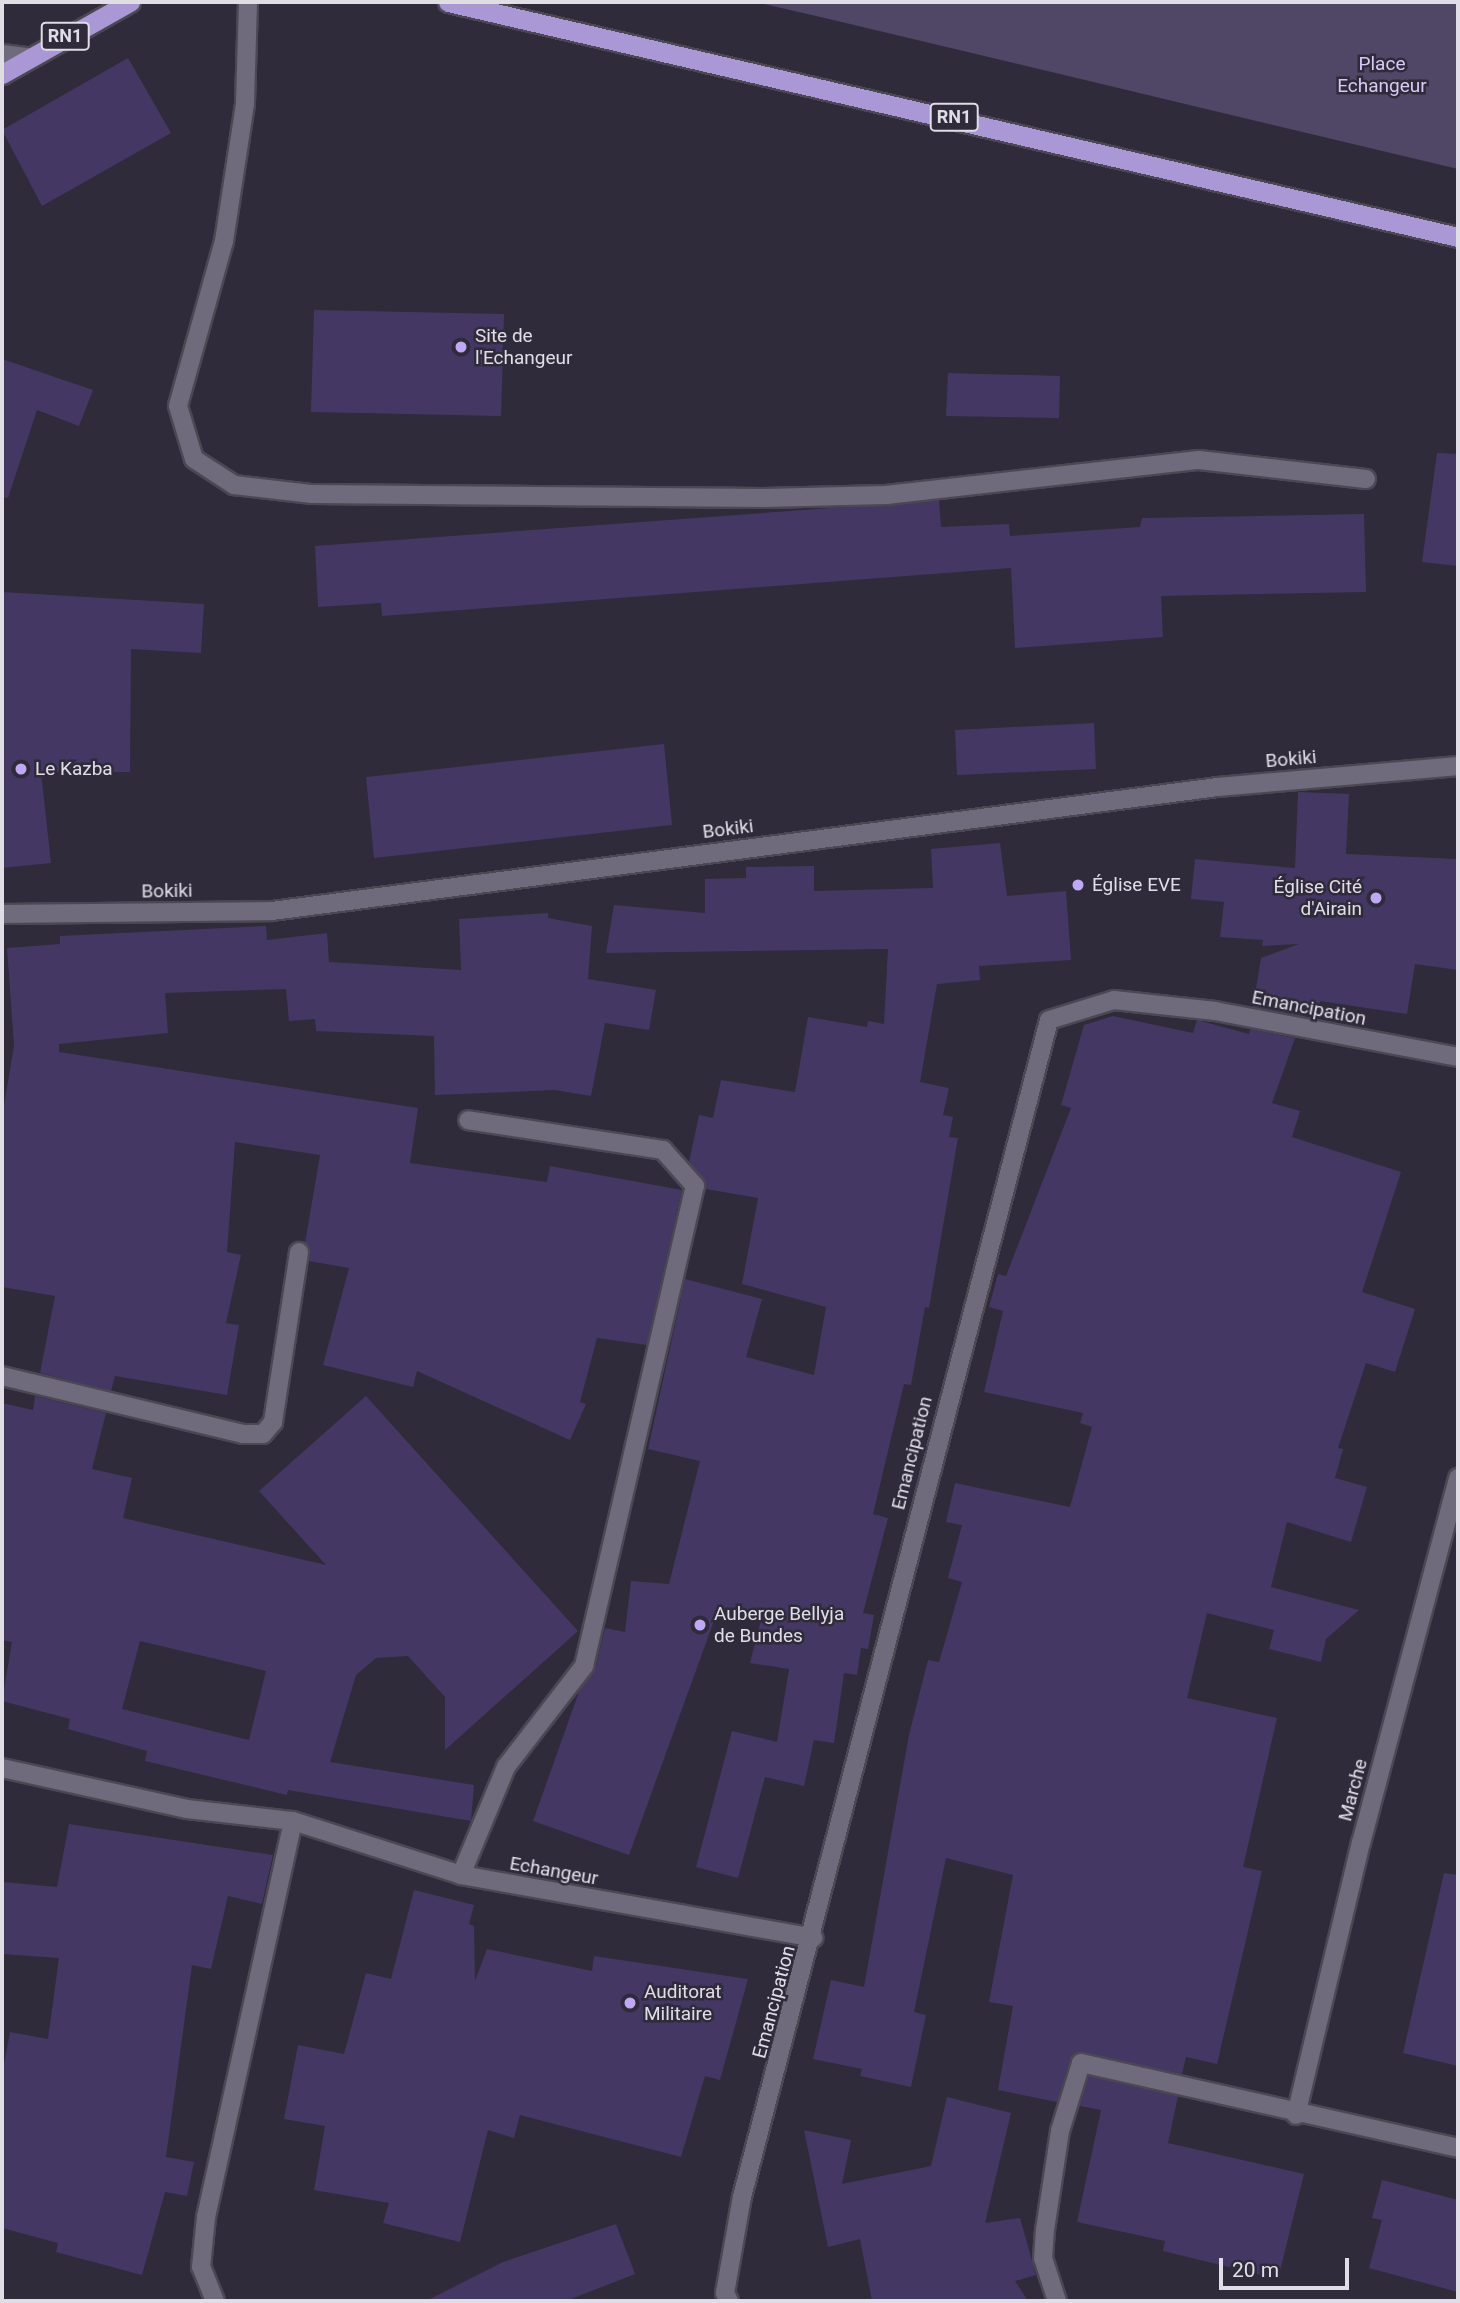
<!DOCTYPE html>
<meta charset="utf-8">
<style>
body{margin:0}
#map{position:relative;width:1460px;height:2303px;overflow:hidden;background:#2f2b3a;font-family:Roboto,sans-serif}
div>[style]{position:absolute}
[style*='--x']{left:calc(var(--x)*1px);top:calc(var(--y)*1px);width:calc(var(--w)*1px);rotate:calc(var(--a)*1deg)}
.green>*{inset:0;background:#504766}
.building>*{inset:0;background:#453763}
.roads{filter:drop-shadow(2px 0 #4b4854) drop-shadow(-2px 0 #4b4854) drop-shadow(0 2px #4b4854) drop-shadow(0 -2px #4b4854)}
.service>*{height:18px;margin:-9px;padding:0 9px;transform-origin:9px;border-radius:9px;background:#706b7c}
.minor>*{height:18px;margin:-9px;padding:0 9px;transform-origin:9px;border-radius:9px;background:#706b7c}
.trunk>*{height:19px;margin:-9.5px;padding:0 9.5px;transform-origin:9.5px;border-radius:9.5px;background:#aa98d6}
.dots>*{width:19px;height:19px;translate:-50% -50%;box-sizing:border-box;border:4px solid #2f2b3a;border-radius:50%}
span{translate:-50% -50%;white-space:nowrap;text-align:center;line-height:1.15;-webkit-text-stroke:5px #2f2b3a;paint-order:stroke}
.shield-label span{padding:2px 5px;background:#2f2b3a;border:2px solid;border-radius:5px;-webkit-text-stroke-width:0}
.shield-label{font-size:18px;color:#e0dde7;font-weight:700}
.park-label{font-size:19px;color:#d6caf7}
.poi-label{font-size:19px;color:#e0dde7}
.left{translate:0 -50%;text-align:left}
.right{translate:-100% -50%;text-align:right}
.street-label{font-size:19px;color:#e0dde7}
.frame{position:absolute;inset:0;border:4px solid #e0dde7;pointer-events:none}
.scale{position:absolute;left:1219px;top:2258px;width:130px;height:32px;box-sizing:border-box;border:4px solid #e0dde7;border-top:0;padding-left:9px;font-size:21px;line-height:24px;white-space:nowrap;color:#e0dde7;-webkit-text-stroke:5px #2f2b3a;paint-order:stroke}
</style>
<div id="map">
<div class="green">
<div style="clip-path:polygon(755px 2px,1458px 2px,1458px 169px,829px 19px)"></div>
</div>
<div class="building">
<div style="clip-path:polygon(128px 58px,171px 133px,42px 206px,2px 130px)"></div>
<div style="clip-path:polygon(314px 310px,504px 314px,501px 416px,311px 412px)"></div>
<div style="clip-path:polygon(2px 359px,93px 390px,79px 426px,37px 410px,8px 498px,2px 497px)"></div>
<div style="clip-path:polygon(948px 373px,1060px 376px,1059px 418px,946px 416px)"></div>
<div style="clip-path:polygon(1437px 453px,1458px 454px,1458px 566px,1422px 562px)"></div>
<div style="clip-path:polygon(939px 500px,941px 527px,1009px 524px,1010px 536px,1140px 527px,1142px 518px,1364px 514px,1366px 592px,1161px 596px,1163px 637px,1015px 648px,1011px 568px,382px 616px,381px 603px,318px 607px,315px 546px)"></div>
<div style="clip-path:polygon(2px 592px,204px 604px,201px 653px,131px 649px,130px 772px,41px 772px,51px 863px,2px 868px)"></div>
<div style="clip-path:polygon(1094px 723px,1096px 769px,957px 775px,955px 730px)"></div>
<div style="clip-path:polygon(664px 744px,672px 825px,374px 858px,366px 777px)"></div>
<div style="clip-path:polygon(1298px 792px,1349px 794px,1346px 854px,1458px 859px,1458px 970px,1415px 964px,1407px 1014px,1320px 1001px,1319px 1008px,1306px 1006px,1303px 1016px,1253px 1007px,1261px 958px,1299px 944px,1262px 946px,1263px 940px,1220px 937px,1224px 902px,1191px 899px,1195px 859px,1295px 868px)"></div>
<div style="clip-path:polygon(1000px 843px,1007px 896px,1066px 891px,1071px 960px,979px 966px,980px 980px,937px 984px,920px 1082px,949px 1088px,943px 1115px,953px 1117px,949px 1137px,958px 1138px,929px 1308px,925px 1307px,911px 1385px,904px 1384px,873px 1514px,888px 1518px,863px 1613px,874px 1615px,868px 1649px,861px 1648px,857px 1675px,844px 1673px,834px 1743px,814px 1740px,804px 1786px,765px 1777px,738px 1878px,696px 1867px,732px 1731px,777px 1742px,789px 1669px,750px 1663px,761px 1620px,719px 1607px,629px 1855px,533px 1821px,580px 1689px,595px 1669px,605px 1628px,625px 1632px,631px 1581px,669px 1584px,700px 1461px,648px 1449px,685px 1279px,762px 1299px,746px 1357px,814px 1375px,826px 1307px,742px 1284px,758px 1198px,706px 1189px,689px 1162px,699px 1115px,713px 1118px,721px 1080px,795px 1092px,808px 1017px,867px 1027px,868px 1021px,884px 1024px,888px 949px,606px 953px,614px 905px,705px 913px,705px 879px,746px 878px,746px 867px,814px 866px,814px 891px,933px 888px,931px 849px)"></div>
<div style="clip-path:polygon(548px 913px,548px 918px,592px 926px,588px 979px,656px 990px,649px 1030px,605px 1023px,591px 1096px,555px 1090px,435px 1095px,434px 1036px,316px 1031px,315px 1019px,289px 1021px,286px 989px,165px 993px,168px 1033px,59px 1044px,59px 1052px,418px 1108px,410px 1163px,547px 1182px,550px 1166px,682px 1190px,647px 1345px,597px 1338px,580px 1402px,586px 1404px,570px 1440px,417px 1371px,413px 1387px,323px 1365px,349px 1268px,309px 1261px,305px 1243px,320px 1155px,235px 1142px,227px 1252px,241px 1255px,226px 1323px,239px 1325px,227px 1395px,115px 1376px,111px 1391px,40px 1373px,55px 1296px,2px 1287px,2px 1117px,14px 1046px,7px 948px,60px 944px,60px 936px,266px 926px,267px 940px,327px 933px,329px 962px,461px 970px,459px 919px)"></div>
<div style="clip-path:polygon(1113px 1016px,1193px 1033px,1197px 1020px,1249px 1034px,1250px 1029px,1295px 1038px,1272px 1103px,1300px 1111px,1292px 1137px,1401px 1172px,1362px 1292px,1415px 1309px,1395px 1372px,1366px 1363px,1338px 1448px,1343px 1449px,1335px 1478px,1367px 1487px,1351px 1542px,1287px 1522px,1271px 1587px,1359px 1610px,1326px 1639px,1321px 1662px,1269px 1649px,1274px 1630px,1207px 1613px,1187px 1698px,1277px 1718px,1243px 1867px,1262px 1871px,1217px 2064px,1186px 2057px,1182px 2074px,1079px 2052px,1070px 2060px,1057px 2102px,998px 2090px,1013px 2006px,989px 2002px,1013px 1875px,946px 1858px,914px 2012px,926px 2015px,911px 2087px,860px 2076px,862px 2069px,813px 2059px,831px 1980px,864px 1987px,909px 1735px,928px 1660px,939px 1662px,962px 1582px,948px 1578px,962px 1525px,946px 1522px,955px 1483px,1070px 1507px,1092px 1427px,1080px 1423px,1083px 1413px,984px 1392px,1003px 1311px,989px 1307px,998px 1274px,1006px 1276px,1071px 1108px,1061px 1105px,1084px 1025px)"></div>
<div style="clip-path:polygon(evenodd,35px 1396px,106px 1413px,92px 1469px,132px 1478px,123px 1518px,326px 1565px,259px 1491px,366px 1396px,578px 1631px,445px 1750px,445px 1697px,408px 1656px,376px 1658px,356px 1675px,330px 1762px,474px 1785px,471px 1821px,288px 1790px,287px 1795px,145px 1761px,147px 1751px,68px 1729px,70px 1719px,2px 1701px,12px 1642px,2px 1640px,2px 1403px,33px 1410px,35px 1396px,140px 1641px,266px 1671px,249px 1740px,122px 1709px,140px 1641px)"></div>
<div style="clip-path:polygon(69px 1824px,273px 1855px,262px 1904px,228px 1896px,211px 1969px,192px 1965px,166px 2157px,194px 2162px,187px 2196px,165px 2192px,142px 2275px,56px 2252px,58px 2243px,2px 2228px,2px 2075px,10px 2032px,48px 2039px,59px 1958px,2px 1954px,2px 1882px,57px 1887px)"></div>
<div style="clip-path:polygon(1444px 1873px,1458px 1875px,1458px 2066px,1403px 2053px)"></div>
<div style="clip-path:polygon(414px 1890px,474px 1905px,469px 1924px,474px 1926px,475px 1981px,487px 1949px,592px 1971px,594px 1956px,748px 1979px,720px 2080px,705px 2076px,681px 2157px,520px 2115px,514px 2138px,488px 2130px,460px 2242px,383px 2223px,389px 2203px,314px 2190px,325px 2126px,284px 2119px,298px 2045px,344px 2054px,366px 1973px,391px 1979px)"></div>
<div style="clip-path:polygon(1089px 2076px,1178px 2096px,1168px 2143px,1304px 2174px,1278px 2279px,1163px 2251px,1165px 2241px,1077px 2222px,1101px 2110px,1080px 2106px)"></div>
<div style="clip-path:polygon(947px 2097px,1011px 2113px,985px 2223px,1020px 2218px,1036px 2275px,1015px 2281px,1028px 2301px,872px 2301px,860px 2239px,828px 2247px,804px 2130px,851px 2140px,842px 2184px,931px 2166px)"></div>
<div style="clip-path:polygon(1382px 2180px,1458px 2200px,1458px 2292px,1369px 2268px,1382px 2220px,1372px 2218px)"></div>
<div style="clip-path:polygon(616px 2224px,635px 2274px,566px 2301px,426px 2301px,503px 2262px)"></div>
</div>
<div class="roads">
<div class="service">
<div style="--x:2;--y:54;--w:26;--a:7"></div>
<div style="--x:2;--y:1376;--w:248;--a:13.5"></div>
<div style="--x:243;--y:1434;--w:20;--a:0"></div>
<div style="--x:263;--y:1434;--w:16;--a:-50"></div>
<div style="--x:273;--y:1422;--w:172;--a:-81.3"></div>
<div style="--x:461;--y:1875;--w:117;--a:-67.4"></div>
<div style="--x:506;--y:1767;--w:128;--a:-52.3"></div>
<div style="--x:584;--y:1666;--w:493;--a:-77"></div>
<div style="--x:695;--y:1186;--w:48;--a:-131.6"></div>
<div style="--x:663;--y:1150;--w:197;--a:-171.3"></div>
</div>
<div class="minor">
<div style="--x:248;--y:2;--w:102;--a:91.7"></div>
<div style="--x:245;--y:104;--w:139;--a:98.7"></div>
<div style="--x:224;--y:241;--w:171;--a:105.6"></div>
<div style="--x:178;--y:406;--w:55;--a:73.2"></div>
<div style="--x:194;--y:459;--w:48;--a:33"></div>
<div style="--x:234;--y:485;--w:79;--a:6.6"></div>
<div style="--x:312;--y:494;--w:452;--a:0.5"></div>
<div style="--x:764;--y:498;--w:122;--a:-1.4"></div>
<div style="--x:886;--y:495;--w:315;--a:-6.4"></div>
<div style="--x:1199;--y:460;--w:168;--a:6.5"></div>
<div style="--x:2;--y:914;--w:270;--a:-0.6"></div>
<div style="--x:272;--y:911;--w:954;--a:-7.47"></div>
<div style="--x:1218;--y:787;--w:241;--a:-5"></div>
<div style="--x:2;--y:1768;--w:189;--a:12.5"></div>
<div style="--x:187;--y:1809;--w:107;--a:6.5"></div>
<div style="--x:293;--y:1821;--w:176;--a:17.8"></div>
<div style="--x:461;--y:1875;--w:358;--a:10.1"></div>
<div style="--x:1296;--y:2115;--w:280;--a:-76.6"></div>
<div style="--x:1361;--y:1843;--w:378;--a:-75.1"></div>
<div style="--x:215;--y:2301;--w:37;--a:-112"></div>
<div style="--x:201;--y:2267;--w:50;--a:-84.3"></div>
<div style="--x:206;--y:2217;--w:405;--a:-77.6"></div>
<div style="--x:729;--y:2301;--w:9;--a:-117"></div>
<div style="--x:725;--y:2293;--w:97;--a:-80"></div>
<div style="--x:742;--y:2197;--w:1216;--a:-75.38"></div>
<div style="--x:1049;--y:1020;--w:68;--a:-17.1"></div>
<div style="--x:1114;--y:1000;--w:102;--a:6.2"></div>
<div style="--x:1215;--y:1011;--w:247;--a:10.7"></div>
<div style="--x:1057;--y:2301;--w:45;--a:-108"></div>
<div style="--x:1043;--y:2258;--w:28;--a:-86"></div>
<div style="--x:1045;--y:2230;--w:100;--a:-81.4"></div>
<div style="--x:1060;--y:2131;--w:71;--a:-72.8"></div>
<div style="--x:1081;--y:2063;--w:386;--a:12.7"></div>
</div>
<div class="trunk">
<div style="--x:448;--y:2;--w:1037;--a:13.1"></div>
<div style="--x:2;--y:74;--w:147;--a:-29.4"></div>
</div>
</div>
<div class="dots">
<div style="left:461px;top:347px;background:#bfa9f4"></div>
<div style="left:21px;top:769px;background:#bfa9f4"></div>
<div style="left:1078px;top:885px;background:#bfa9f4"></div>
<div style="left:1376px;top:898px;background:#bfa9f4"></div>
<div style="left:700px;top:1625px;background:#bfa9f4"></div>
<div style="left:630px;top:2003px;background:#bfa9f4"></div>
</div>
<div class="shield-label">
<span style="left:65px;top:36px">RN1</span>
<span style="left:954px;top:117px">RN1</span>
</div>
<div class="park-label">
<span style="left:1382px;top:75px">Place<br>Echangeur</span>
</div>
<div class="poi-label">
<span class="left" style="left:475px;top:347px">Site de<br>l'Echangeur</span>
<span class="left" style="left:35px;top:769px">Le Kazba</span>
<span class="left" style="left:1092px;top:885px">Église EVE</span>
<span class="right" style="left:1362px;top:898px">Église Cité<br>d'Airain</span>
<span class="left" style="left:714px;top:1625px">Auberge Bellyja<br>de Bundes</span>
<span class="left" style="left:644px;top:2003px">Auditorat<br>Militaire</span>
</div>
<div class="street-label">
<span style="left:1291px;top:759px;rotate:-5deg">Bokiki</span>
<span style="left:728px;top:829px;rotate:-7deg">Bokiki</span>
<span style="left:167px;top:891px;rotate:-1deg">Bokiki</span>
<span style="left:1309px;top:1008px;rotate:11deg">Emancipation</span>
<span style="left:912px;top:1453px;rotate:-76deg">Emancipation</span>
<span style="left:1353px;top:1790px;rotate:-75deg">Marche</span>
<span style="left:554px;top:1871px;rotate:10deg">Echangeur</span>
<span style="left:774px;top:2002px;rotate:-75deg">Emancipation</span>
</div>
<div class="frame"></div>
<div class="scale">20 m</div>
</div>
